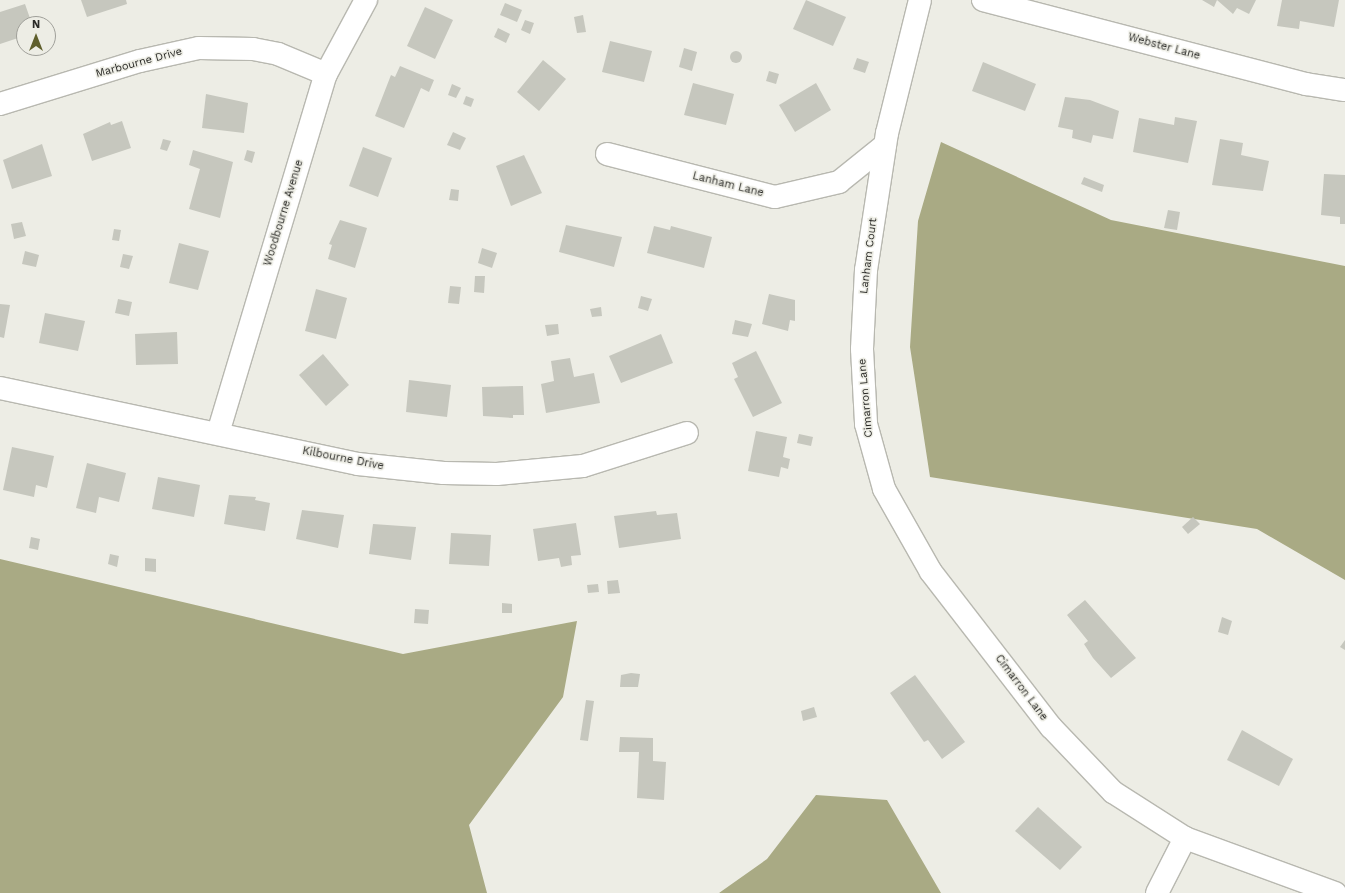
<!DOCTYPE html>
<style>
body{margin:0}
#map{position:relative;width:1345px;height:893px;overflow:hidden;background:#edede5;font-family:"Work Sans",sans-serif}
div>[style]{position:absolute}
[style*='--x']{left:calc(var(--x)*1px);top:calc(var(--y)*1px);width:calc(var(--w)*1px);rotate:calc(var(--a)*1deg)}
.forest>*{inset:0;background:#a9aa84}
.building>*{inset:0;background:#c6c7be}
.round{border-radius:50%}
.roads{filter:drop-shadow(1px 0 #b8b8b0) drop-shadow(-1px 0 #b8b8b0) drop-shadow(0 1px #b8b8b0) drop-shadow(0 -1px #b8b8b0)}
.minor>*{height:22px;margin:-11px;padding:0 11px;transform-origin:11px;border-radius:11px;background:#fff}
span{translate:-50% -50%;white-space:nowrap;text-align:center;line-height:1.15;-webkit-text-stroke:3px #edede5;paint-order:stroke}
.street-label{font-size:11px;color:#2a2a27}
.north{position:absolute;left:16px;top:16px;width:40px;height:40px;box-sizing:border-box;background:#edede5;border:1px solid #9f9f99;border-radius:50%;rotate:0deg;font-size:11px;font-weight:700;line-height:16px;text-align:center;color:#2a2a27}
.north::after{content:'';display:block;margin:auto;width:14px;height:18px;background:#5f5f2c;clip-path:polygon(50% 0,100% 100%,50% 72%,0 100%)}
</style>
<div id="map">
<div class="forest">
<div style="clip-path:polygon(941px 142px,1111px 220px,1345px 266px,1345px 580px,1257px 529px,930px 477px,910px 347px,918px 221px)"></div>
<div style="clip-path:polygon(0 559px,403px 654px,577px 621px,563px 697px,469px 825px,487px 893px,0 893px)"></div>
<div style="clip-path:polygon(816px 795px,887px 800px,941px 893px,719px 893px,767px 859px)"></div>
</div>
<div class="building">
<div style="clip-path:polygon(81px 0,126px 0,127px 4px,87px 17px)"></div>
<div style="clip-path:polygon(806px 0,846px 17px,833px 46px,793px 29px)"></div>
<div style="clip-path:polygon(1202px 0,1256px 0,1249px 14px,1237px 8px,1233px 14px,1217px 0,1214px 7px)"></div>
<div style="clip-path:polygon(1282px 0,1339px 0,1334px 27px,1300px 21px,1299px 29px,1277px 26px)"></div>
<div style="clip-path:polygon(505px 3px,522px 10px,517px 22px,500px 15px)"></div>
<div style="clip-path:polygon(25px 4px,32px 24px,24px 24px,24px 36px,0 44px,0 12px)"></div>
<div style="clip-path:polygon(425px 7px,453px 20px,435px 59px,407px 46px)"></div>
<div style="clip-path:polygon(583px 15px,586px 32px,577px 33px,574px 17px)"></div>
<div style="clip-path:polygon(525px 20px,534px 23px,530px 34px,521px 30px)"></div>
<div style="clip-path:polygon(498px 28px,510px 34px,506px 43px,494px 37px)"></div>
<div style="clip-path:polygon(610px 41px,652px 51px,644px 82px,602px 72px)"></div>
<div style="clip-path:polygon(684px 48px,697px 52px,692px 71px,679px 67px)"></div>
<div class="round" style="left:730px;top:51px;width:12px;height:12px"></div>
<div style="clip-path:polygon(857px 58px,869px 62px,865px 73px,853px 69px)"></div>
<div style="clip-path:polygon(543px 60px,566px 79px,539px 111px,517px 92px)"></div>
<div style="clip-path:polygon(983px 62px,1036px 84px,1025px 111px,972px 91px)"></div>
<div style="clip-path:polygon(400px 66px,434px 80px,429px 92px,421px 88px,404px 128px,375px 116px,391px 75px,395px 77px)"></div>
<div style="clip-path:polygon(769px 71px,779px 74px,776px 84px,766px 81px)"></div>
<div style="clip-path:polygon(693px 83px,734px 94px,726px 125px,684px 115px)"></div>
<div style="clip-path:polygon(816px 83px,831px 110px,795px 132px,779px 105px)"></div>
<div style="clip-path:polygon(452px 84px,461px 88px,456px 98px,448px 95px)"></div>
<div style="clip-path:polygon(206px 94px,248px 103px,244px 133px,202px 128px)"></div>
<div style="clip-path:polygon(466px 96px,474px 99px,471px 107px,463px 104px)"></div>
<div style="clip-path:polygon(1065px 97px,1090px 100px,1119px 111px,1113px 139px,1093px 135px,1091px 143px,1072px 138px,1073px 130px,1058px 127px)"></div>
<div style="clip-path:polygon(1175px 117px,1197px 121px,1188px 163px,1133px 152px,1139px 118px,1174px 125px)"></div>
<div style="clip-path:polygon(122px 121px,131px 148px,92px 161px,83px 134px,110px 122px,111px 125px)"></div>
<div style="clip-path:polygon(453px 132px,466px 138px,460px 150px,447px 145px)"></div>
<div style="clip-path:polygon(163px 139px,171px 141px,167px 151px,160px 149px)"></div>
<div style="clip-path:polygon(1220px 139px,1243px 143px,1241px 155px,1269px 161px,1263px 191px,1212px 185px)"></div>
<div style="clip-path:polygon(42px 144px,52px 176px,12px 189px,3px 160px)"></div>
<div style="clip-path:polygon(363px 147px,392px 158px,378px 197px,349px 186px)"></div>
<div style="clip-path:polygon(193px 150px,233px 162px,220px 218px,189px 209px,200px 169px,189px 165px)"></div>
<div style="clip-path:polygon(247px 150px,255px 152px,252px 163px,244px 160px)"></div>
<div style="clip-path:polygon(524px 155px,542px 193px,511px 206px,496px 166px)"></div>
<div style="clip-path:polygon(1324px 174px,1345px 175px,1345px 224px,1340px 224px,1340px 217px,1321px 215px)"></div>
<div style="clip-path:polygon(1084px 177px,1104px 185px,1102px 192px,1081px 184px)"></div>
<div style="clip-path:polygon(451px 189px,459px 190px,458px 201px,449px 200px)"></div>
<div style="clip-path:polygon(1168px 210px,1180px 212px,1177px 230px,1164px 228px)"></div>
<div style="clip-path:polygon(340px 220px,367px 228px,355px 268px,328px 259px,332px 245px,329px 244px)"></div>
<div style="clip-path:polygon(22px 222px,26px 236px,14px 239px,11px 224px)"></div>
<div style="clip-path:polygon(566px 225px,622px 237px,614px 267px,559px 252px)"></div>
<div style="clip-path:polygon(654px 226px,670px 230px,671px 226px,712px 237px,704px 268px,647px 253px)"></div>
<div style="clip-path:polygon(114px 229px,121px 230px,119px 241px,112px 240px)"></div>
<div style="clip-path:polygon(179px 243px,209px 251px,198px 290px,169px 283px)"></div>
<div style="clip-path:polygon(482px 248px,497px 253px,492px 268px,478px 263px)"></div>
<div style="clip-path:polygon(25px 251px,39px 255px,36px 267px,22px 264px)"></div>
<div style="clip-path:polygon(123px 254px,133px 256px,129px 269px,120px 267px)"></div>
<div style="clip-path:polygon(475px 276px,485px 276px,484px 293px,474px 292px)"></div>
<div style="clip-path:polygon(450px 286px,461px 287px,459px 304px,448px 303px)"></div>
<div style="clip-path:polygon(316px 289px,347px 298px,336px 339px,305px 331px)"></div>
<div style="clip-path:polygon(769px 294px,795px 300px,795px 321px,790px 320px,788px 331px,762px 324px)"></div>
<div style="clip-path:polygon(641px 296px,652px 299px,648px 311px,638px 308px)"></div>
<div style="clip-path:polygon(118px 299px,132px 302px,129px 316px,115px 313px)"></div>
<div style="clip-path:polygon(0 304px,10px 305px,4px 338px,0 337px)"></div>
<div style="clip-path:polygon(601px 307px,602px 316px,592px 317px,590px 309px)"></div>
<div style="clip-path:polygon(45px 313px,85px 321px,78px 351px,39px 343px)"></div>
<div style="clip-path:polygon(735px 320px,752px 324px,748px 337px,732px 334px)"></div>
<div style="clip-path:polygon(558px 324px,559px 334px,547px 336px,545px 325px)"></div>
<div style="clip-path:polygon(177px 332px,178px 364px,136px 365px,135px 334px)"></div>
<div style="clip-path:polygon(661px 334px,673px 363px,621px 383px,609px 356px)"></div>
<div style="clip-path:polygon(756px 351px,782px 403px,753px 417px,734px 379px,738px 377px,732px 363px)"></div>
<div style="clip-path:polygon(323px 354px,349px 385px,326px 406px,299px 375px)"></div>
<div style="clip-path:polygon(570px 358px,574px 377px,594px 373px,600px 403px,546px 413px,541px 384px,554px 381px,551px 361px)"></div>
<div style="clip-path:polygon(409px 380px,451px 385px,447px 417px,406px 412px)"></div>
<div style="clip-path:polygon(523px 386px,524px 415px,513px 415px,513px 418px,483px 416px,482px 387px)"></div>
<div style="clip-path:polygon(756px 431px,787px 437px,783px 457px,790px 459px,788px 469px,781px 467px,779px 477px,748px 471px)"></div>
<div style="clip-path:polygon(799px 434px,813px 437px,811px 446px,797px 443px)"></div>
<div style="clip-path:polygon(12px 447px,54px 456px,47px 488px,36px 485px,34px 497px,3px 490px)"></div>
<div style="clip-path:polygon(87px 463px,126px 473px,119px 502px,99px 497px,96px 513px,76px 508px)"></div>
<div style="clip-path:polygon(158px 477px,200px 485px,194px 517px,152px 509px)"></div>
<div style="clip-path:polygon(229px 495px,256px 497px,255px 500px,270px 503px,265px 531px,224px 524px)"></div>
<div style="clip-path:polygon(302px 510px,344px 515px,338px 548px,296px 539px)"></div>
<div style="clip-path:polygon(656px 511px,657px 515px,677px 513px,681px 539px,619px 548px,614px 516px)"></div>
<div style="clip-path:polygon(1193px 517px,1200px 524px,1188px 534px,1182px 527px)"></div>
<div style="clip-path:polygon(576px 523px,581px 555px,571px 556px,572px 565px,561px 567px,559px 558px,538px 561px,533px 529px)"></div>
<div style="clip-path:polygon(373px 524px,416px 527px,411px 560px,369px 554px)"></div>
<div style="clip-path:polygon(451px 533px,491px 535px,489px 566px,449px 564px)"></div>
<div style="clip-path:polygon(31px 537px,40px 539px,38px 550px,29px 548px)"></div>
<div style="clip-path:polygon(110px 554px,119px 556px,117px 567px,108px 564px)"></div>
<div style="clip-path:polygon(145px 558px,156px 559px,156px 572px,145px 571px)"></div>
<div style="clip-path:polygon(618px 580px,620px 593px,608px 594px,607px 581px)"></div>
<div style="clip-path:polygon(598px 584px,599px 592px,588px 593px,587px 585px)"></div>
<div style="clip-path:polygon(1085px 600px,1136px 658px,1111px 678px,1093px 658px,1084px 644px,1088px 641px,1067px 615px)"></div>
<div style="clip-path:polygon(502px 603px,512px 604px,512px 613px,502px 613px)"></div>
<div style="clip-path:polygon(415px 609px,429px 610px,428px 624px,414px 623px)"></div>
<div style="clip-path:polygon(1222px 617px,1232px 621px,1228px 635px,1218px 632px)"></div>
<div style="clip-path:polygon(1345px 640px,1345px 650px,1340px 647px)"></div>
<div style="clip-path:polygon(631px 673px,640px 674px,638px 687px,620px 687px,621px 675px)"></div>
<div style="clip-path:polygon(915px 675px,965px 742px,942px 759px,928px 740px,924px 742px,890px 693px)"></div>
<div style="clip-path:polygon(586px 700px,594px 701px,588px 741px,580px 740px)"></div>
<div style="clip-path:polygon(814px 707px,817px 717px,803px 721px,801px 711px)"></div>
<div style="clip-path:polygon(1242px 730px,1293px 759px,1279px 786px,1227px 760px)"></div>
<div style="clip-path:polygon(620px 737px,653px 738px,653px 761px,666px 762px,664px 800px,637px 798px,639px 752px,619px 752px)"></div>
<div style="clip-path:polygon(1038px 807px,1082px 847px,1060px 870px,1015px 831px)"></div>
</div>
<div class="roads">
<div class="minor">
<div style="--x:920;--y:0;--w:137;--a:103.9"></div>
<div style="--x:887;--y:133;--w:139;--a:98.7"></div>
<div style="--x:866;--y:270;--w:79;--a:92.9"></div>
<div style="--x:862;--y:349;--w:75;--a:86.9"></div>
<div style="--x:866;--y:424;--w:67;--a:74.5"></div>
<div style="--x:884;--y:489;--w:95;--a:60.5"></div>
<div style="--x:931;--y:572;--w:196;--a:52.3"></div>
<div style="--x:1051;--y:727;--w:90;--a:46.4"></div>
<div style="--x:1113;--y:792;--w:85;--a:32.6"></div>
<div style="--x:1185;--y:838;--w:160;--a:20.1"></div>
<div style="--x:983;--y:0;--w:334;--a:14.6"></div>
<div style="--x:1306;--y:84;--w:39;--a:9"></div>
<div style="--x:0;--y:104;--w:146;--a:-17.1"></div>
<div style="--x:140;--y:61;--w:60;--a:-12.4"></div>
<div style="--x:199;--y:48;--w:54;--a:1.1"></div>
<div style="--x:253;--y:49;--w:25;--a:11"></div>
<div style="--x:278;--y:54;--w:52;--a:22.6"></div>
<div style="--x:607;--y:154;--w:173;--a:14.4"></div>
<div style="--x:775;--y:197;--w:66;--a:-13.2"></div>
<div style="--x:839;--y:182;--w:59;--a:-38.8"></div>
<div style="--x:0;--y:388;--w:366;--a:12"></div>
<div style="--x:358;--y:464;--w:86;--a:6"></div>
<div style="--x:444;--y:473;--w:53;--a:1.1"></div>
<div style="--x:497;--y:474;--w:86;--a:-5.3"></div>
<div style="--x:583;--y:466;--w:109;--a:-17.6"></div>
<div style="--x:218;--y:433;--w:375;--a:-73.3"></div>
<div style="--x:326;--y:74;--w:84;--a:-61.6"></div>
<div style="--x:1157;--y:893;--w:62;--a:-63"></div>
</div>
</div>
<div class="street-label">
<span style="left:1164px;top:47px;rotate:15deg">Webster Lane</span>
<span style="left:139px;top:63px;rotate:-15deg">Marbourne Drive</span>
<span style="left:728px;top:185px;rotate:14deg">Lanham Lane</span>
<span style="left:284px;top:213px;rotate:-73deg">Woodbourne Avenue</span>
<span style="left:869px;top:256px;rotate:-83deg">Lanham Court</span>
<span style="left:866px;top:398px;rotate:-95deg">Cimarron Lane</span>
<span style="left:343px;top:459px;rotate:11deg">Kilbourne Drive</span>
<span style="left:1021px;top:688px;rotate:53deg">Cimarron Lane</span>
</div>
<div class="north">N</div>
</div>
